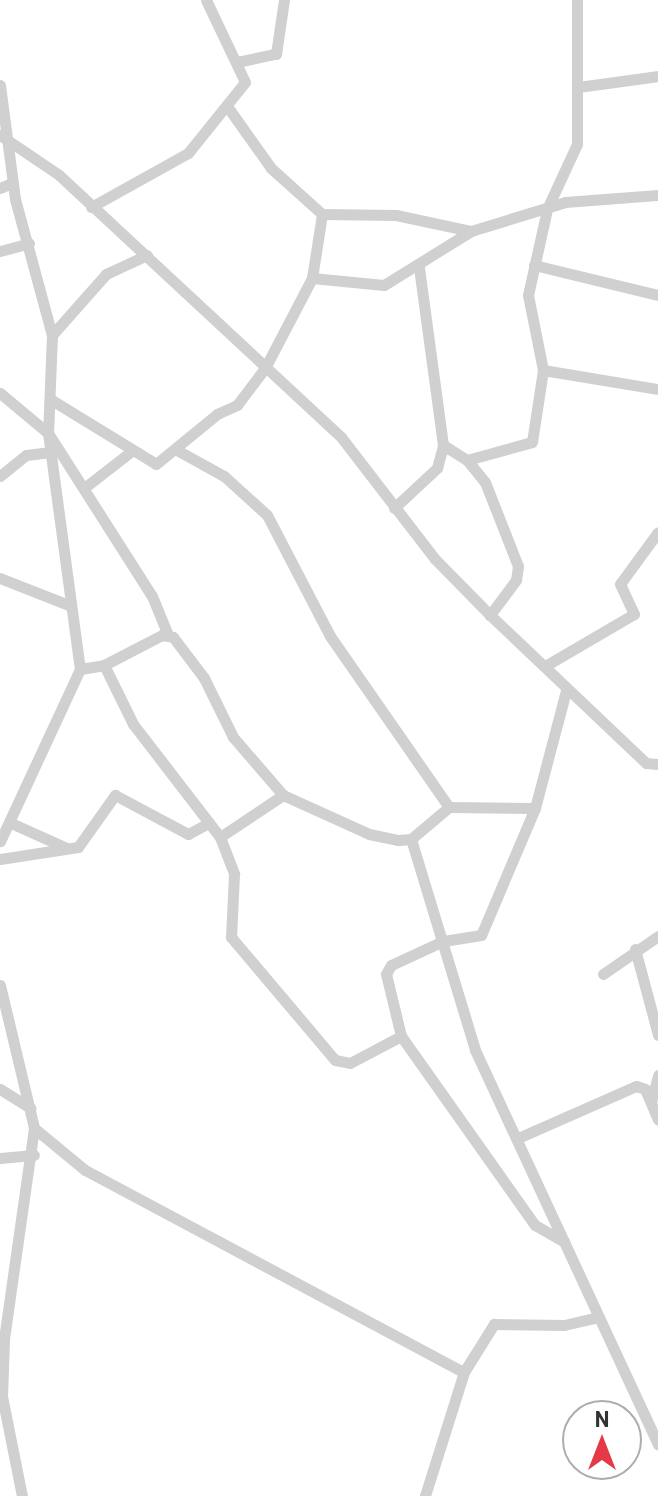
<!DOCTYPE html>
<style>
body{margin:0}
#map{position:relative;width:658px;height:1496px;overflow:hidden;background:#fff;font-family:Barlow,sans-serif}
div>[style]{position:absolute}
[style*='--x']{left:calc(var(--x)*1px);top:calc(var(--y)*1px);width:calc(var(--w)*1px);rotate:calc(var(--a)*1deg)}
.minor>*{height:11px;margin:-5.5px;padding:0 5.5px;transform-origin:5.5px;border-radius:5.5px;background:#d0d0d0}
span{translate:-50% -50%;white-space:nowrap;text-align:center;line-height:1.15;-webkit-text-stroke:8px #fff;paint-order:stroke}
.north{position:absolute;left:562px;top:1400px;width:80px;height:80px;box-sizing:border-box;background:#fff;border:2px solid #adadad;border-radius:50%;rotate:0deg;font-size:22px;font-weight:700;line-height:32px;text-align:center;color:#333}
.north::after{content:'';display:block;margin:auto;width:28px;height:36px;background:#e63946;clip-path:polygon(50% 0,100% 100%,50% 72%,0 100%)}
</style>
<div id="map">
<div class="minor">
<div style="--x:237;--y:62;--w:40;--a:-12"></div>
<div style="--x:276;--y:54;--w:55;--a:-81.6"></div>
<div style="--x:0;--y:85;--w:115;--a:82.5"></div>
<div style="--x:15;--y:199;--w:141;--a:74.8"></div>
<div style="--x:52;--y:335;--w:98;--a:92.3"></div>
<div style="--x:48;--y:433;--w:238;--a:82.3"></div>
<div style="--x:80;--y:669;--w:190;--a:114.9"></div>
<div style="--x:578;--y:87;--w:81;--a:-7.8"></div>
<div style="--x:0;--y:135;--w:71;--a:34.1"></div>
<div style="--x:59;--y:175;--w:385;--a:42.9"></div>
<div style="--x:341;--y:437;--w:154;--a:52.4"></div>
<div style="--x:435;--y:559;--w:78;--a:45.5"></div>
<div style="--x:490;--y:615;--w:215;--a:43.5"></div>
<div style="--x:646;--y:763;--w:12;--a:5"></div>
<div style="--x:0;--y:188;--w:13;--a:-23"></div>
<div style="--x:91;--y:207;--w:111;--a:-29.1"></div>
<div style="--x:188;--y:153;--w:91;--a:-51.2"></div>
<div style="--x:245;--y:82;--w:91;--a:-115.4"></div>
<div style="--x:322;--y:214;--w:74;--a:0.8"></div>
<div style="--x:396;--y:215;--w:77;--a:12"></div>
<div style="--x:471;--y:231;--w:98;--a:-17.1"></div>
<div style="--x:565;--y:202;--w:93;--a:-4.3"></div>
<div style="--x:0;--y:251;--w:30;--a:-15"></div>
<div style="--x:534;--y:265;--w:128;--a:13.6"></div>
<div style="--x:312;--y:278;--w:72;--a:5.6"></div>
<div style="--x:384;--y:285;--w:102;--a:-31.8"></div>
<div style="--x:52;--y:335;--w:81;--a:-48.5"></div>
<div style="--x:106;--y:274;--w:45;--a:-24.9"></div>
<div style="--x:543;--y:370;--w:117;--a:9.4"></div>
<div style="--x:0;--y:393;--w:62;--a:39.8"></div>
<div style="--x:48;--y:433;--w:193;--a:57.5"></div>
<div style="--x:152;--y:596;--w:42;--a:67.7"></div>
<div style="--x:50;--y:399;--w:124;--a:31.5"></div>
<div style="--x:156;--y:464;--w:79;--a:-39.3"></div>
<div style="--x:217;--y:414;--w:22;--a:-24"></div>
<div style="--x:237;--y:405;--w:46;--a:-52.9"></div>
<div style="--x:265;--y:368;--w:102;--a:-62.4"></div>
<div style="--x:312;--y:278;--w:65;--a:-81.1"></div>
<div style="--x:322;--y:214;--w:69;--a:-138"></div>
<div style="--x:271;--y:168;--w:76;--a:-125.4"></div>
<div style="--x:443;--y:445;--w:28;--a:32"></div>
<div style="--x:467;--y:460;--w:28;--a:51"></div>
<div style="--x:485;--y:482;--w:90;--a:68.6"></div>
<div style="--x:518;--y:566;--w:14;--a:98"></div>
<div style="--x:516;--y:580;--w:44;--a:126.6"></div>
<div style="--x:175;--y:449;--w:56;--a:28.9"></div>
<div style="--x:224;--y:476;--w:58;--a:42.2"></div>
<div style="--x:267;--y:515;--w:136;--a:62.5"></div>
<div style="--x:330;--y:636;--w:208;--a:55.2"></div>
<div style="--x:467;--y:460;--w:67;--a:-15.5"></div>
<div style="--x:532;--y:442;--w:73;--a:-81.3"></div>
<div style="--x:543;--y:370;--w:76;--a:-101.3"></div>
<div style="--x:528;--y:295;--w:88;--a:-77.5"></div>
<div style="--x:547;--y:209;--w:72;--a:-65.2"></div>
<div style="--x:577;--y:144;--w:144;--a:-90"></div>
<div style="--x:0;--y:476;--w:33;--a:-39"></div>
<div style="--x:26;--y:455;--w:25;--a:-7"></div>
<div style="--x:84;--y:488;--w:62;--a:-37.8"></div>
<div style="--x:394;--y:508;--w:59;--a:-42.9"></div>
<div style="--x:437;--y:468;--w:24;--a:-75"></div>
<div style="--x:443;--y:445;--w:180;--a:-97.7"></div>
<div style="--x:0;--y:578;--w:76;--a:21.5"></div>
<div style="--x:104;--y:665;--w:66;--a:63.8"></div>
<div style="--x:133;--y:724;--w:143;--a:52.4"></div>
<div style="--x:220;--y:837;--w:40;--a:69"></div>
<div style="--x:234;--y:874;--w:63;--a:92.7"></div>
<div style="--x:231;--y:937;--w:161;--a:49.8"></div>
<div style="--x:335;--y:1060;--w:15;--a:11"></div>
<div style="--x:350;--y:1063;--w:58;--a:-27.9"></div>
<div style="--x:545;--y:666;--w:103;--a:-30.3"></div>
<div style="--x:634;--y:614;--w:33;--a:-115"></div>
<div style="--x:620;--y:584;--w:64;--a:-53.8"></div>
<div style="--x:80;--y:669;--w:24;--a:-9"></div>
<div style="--x:104;--y:665;--w:65;--a:-27.3"></div>
<div style="--x:162;--y:635;--w:11;--a:10"></div>
<div style="--x:173;--y:637;--w:51;--a:52.9"></div>
<div style="--x:204;--y:678;--w:66;--a:63.8"></div>
<div style="--x:233;--y:737;--w:77;--a:49.2"></div>
<div style="--x:283;--y:795;--w:94;--a:24.4"></div>
<div style="--x:369;--y:834;--w:30;--a:12"></div>
<div style="--x:398;--y:840;--w:13;--a:-4"></div>
<div style="--x:411;--y:839;--w:50;--a:-40.1"></div>
<div style="--x:449;--y:807;--w:86;--a:0.7"></div>
<div style="--x:535;--y:808;--w:121;--a:-75.2"></div>
<div style="--x:535;--y:808;--w:138;--a:113"></div>
<div style="--x:481;--y:935;--w:38;--a:171"></div>
<div style="--x:443;--y:941;--w:57;--a:155.2"></div>
<div style="--x:391;--y:965;--w:10;--a:119"></div>
<div style="--x:386;--y:974;--w:64;--a:76.4"></div>
<div style="--x:401;--y:1036;--w:232;--a:54.7"></div>
<div style="--x:535;--y:1225;--w:34;--a:30"></div>
<div style="--x:11;--y:823;--w:61;--a:24.1"></div>
<div style="--x:220;--y:837;--w:76;--a:-33.7"></div>
<div style="--x:411;--y:839;--w:220;--a:73.1"></div>
<div style="--x:475;--y:1050;--w:435;--a:65.1"></div>
<div style="--x:0;--y:859;--w:79;--a:-8.7"></div>
<div style="--x:78;--y:847;--w:64;--a:-54.6"></div>
<div style="--x:115;--y:795;--w:83;--a:28.1"></div>
<div style="--x:188;--y:834;--w:24;--a:-28"></div>
<div style="--x:635;--y:949;--w:89;--a:75"></div>
<div style="--x:603;--y:974;--w:67;--a:-34.6"></div>
<div style="--x:0;--y:985;--w:147;--a:76.6"></div>
<div style="--x:34;--y:1128;--w:214;--a:98.1"></div>
<div style="--x:4;--y:1340;--w:56;--a:92"></div>
<div style="--x:2;--y:1396;--w:102;--a:78.7"></div>
<div style="--x:0;--y:1089;--w:36;--a:32"></div>
<div style="--x:651;--y:1102;--w:28;--a:-75"></div>
<div style="--x:34;--y:1128;--w:66;--a:39.5"></div>
<div style="--x:85;--y:1170;--w:429;--a:28.1"></div>
<div style="--x:464;--y:1372;--w:130;--a:107.5"></div>
<div style="--x:518;--y:1138;--w:129;--a:-23.8"></div>
<div style="--x:636;--y:1086;--w:9;--a:18"></div>
<div style="--x:645;--y:1089;--w:33;--a:67"></div>
<div style="--x:0;--y:1158;--w:34;--a:-5"></div>
<div style="--x:464;--y:1372;--w:57;--a:-58"></div>
<div style="--x:494;--y:1324;--w:70;--a:0.8"></div>
<div style="--x:564;--y:1325;--w:35;--a:-13"></div>
</div>
<div class="north">N</div>
</div>
